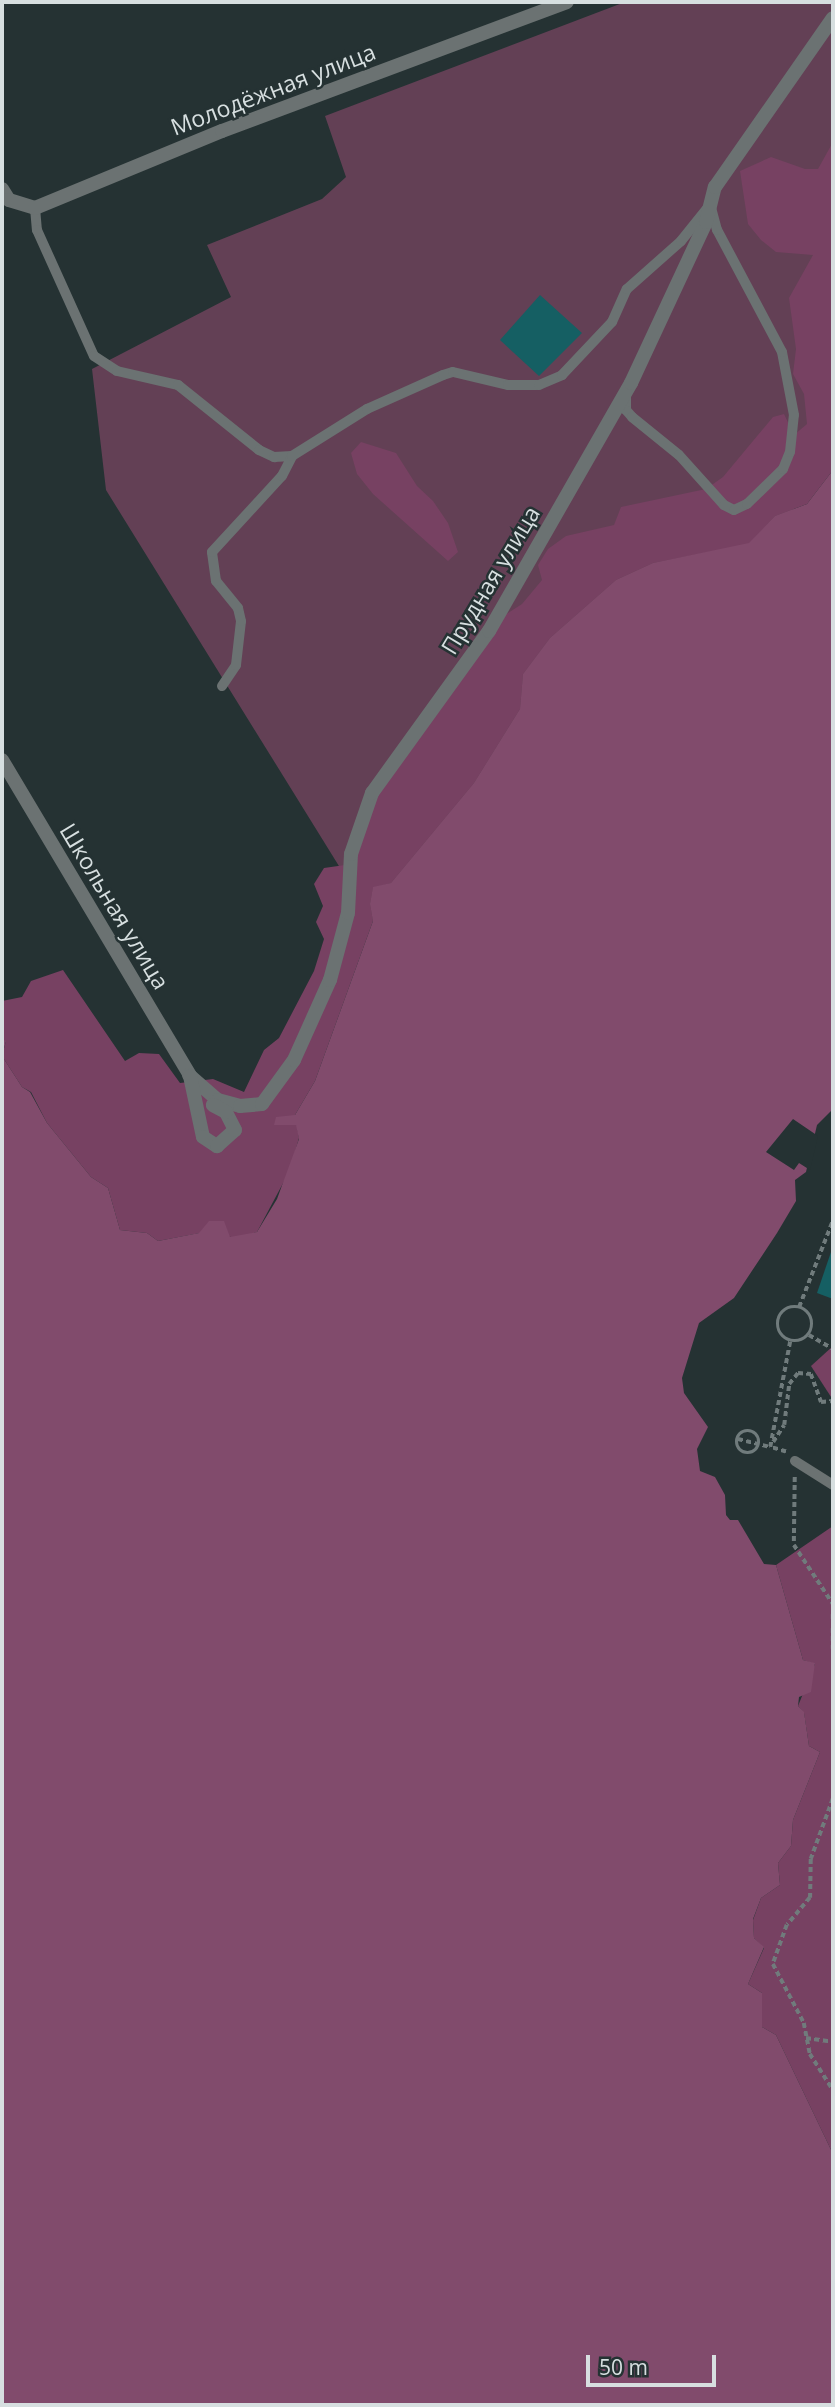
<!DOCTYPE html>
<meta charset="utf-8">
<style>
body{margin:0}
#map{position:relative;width:835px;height:2407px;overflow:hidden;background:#253233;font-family:"Open Sans",sans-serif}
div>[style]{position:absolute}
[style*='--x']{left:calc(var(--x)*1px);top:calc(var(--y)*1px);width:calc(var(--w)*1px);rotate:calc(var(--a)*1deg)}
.green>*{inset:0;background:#634055}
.forest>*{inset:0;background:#774162}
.water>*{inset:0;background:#814b6c}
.pier>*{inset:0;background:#253233}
.building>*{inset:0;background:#155f63}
.path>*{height:3.5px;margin-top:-1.75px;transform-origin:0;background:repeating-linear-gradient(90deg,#707b7c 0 5px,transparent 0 8.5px)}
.path>.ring{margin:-1.75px;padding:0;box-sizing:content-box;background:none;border:3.5px solid #707b7c;border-radius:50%}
.lane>*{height:10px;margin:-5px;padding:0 5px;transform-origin:5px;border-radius:5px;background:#6b7272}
.street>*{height:14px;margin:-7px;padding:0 7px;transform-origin:7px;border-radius:7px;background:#6b7272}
span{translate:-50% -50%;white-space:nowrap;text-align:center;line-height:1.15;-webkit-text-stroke:5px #253233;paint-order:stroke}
.street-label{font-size:23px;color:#d7dfe0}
.frame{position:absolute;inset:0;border:4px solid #d7dfe0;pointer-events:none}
.scale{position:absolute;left:586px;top:2355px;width:130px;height:32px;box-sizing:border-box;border:4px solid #d7dfe0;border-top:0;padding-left:9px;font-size:21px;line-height:24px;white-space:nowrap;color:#d7dfe0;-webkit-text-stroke:5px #253233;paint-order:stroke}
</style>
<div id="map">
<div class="green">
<div style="clip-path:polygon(625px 2px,833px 2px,833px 470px,373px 921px,106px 490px,92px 369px,231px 297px,207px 245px,322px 199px,346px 177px,325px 116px)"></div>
</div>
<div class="forest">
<div style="clip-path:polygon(833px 142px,833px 470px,807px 504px,775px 516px,749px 544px,653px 563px,616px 580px,550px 638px,523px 674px,520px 709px,474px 783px,391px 883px,373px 888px,370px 904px,373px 921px,315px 1081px,295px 1115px,299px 1138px,289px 1172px,257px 1232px,239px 1238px,200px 1233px,158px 1241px,147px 1233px,120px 1230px,108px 1188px,91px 1177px,47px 1123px,31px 1092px,22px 1087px,2px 1056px,6px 1041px,2px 1041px,2px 1001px,22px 997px,31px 981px,63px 970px,125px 1061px,139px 1053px,159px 1054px,180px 1083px,213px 1079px,244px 1092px,264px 1050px,279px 1038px,314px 971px,324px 939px,316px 922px,323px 906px,314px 884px,324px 868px,352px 864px,365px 810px,497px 620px,522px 604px,542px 580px,538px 565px,548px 549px,566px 536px,614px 525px,621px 507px,706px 489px,723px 477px,773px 417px,784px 414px,794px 435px,807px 424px,804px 394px,793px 374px,796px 349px,789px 298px,813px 255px,776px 252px,761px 240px,748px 224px,740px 171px,771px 157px,805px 169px,818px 169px)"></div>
<div style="clip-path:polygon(361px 442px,396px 453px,417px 486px,433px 501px,448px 523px,458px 552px,448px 561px,373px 494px,357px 474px,351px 453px)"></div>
<div style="clip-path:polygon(833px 1346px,833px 1400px,811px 1366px)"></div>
<div style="clip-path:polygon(833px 1526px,833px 2154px,776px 2035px,762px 2027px,762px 1993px,748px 1984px,764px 1948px,754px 1938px,753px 1920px,761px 1898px,780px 1885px,778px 1863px,791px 1846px,793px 1820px,820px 1752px,809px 1746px,804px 1713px,798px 1706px,815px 1664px,803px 1660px,776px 1565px)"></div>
</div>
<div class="water">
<div style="clip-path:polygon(833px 470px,833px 1109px,817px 1125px,806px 1172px,795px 1180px,796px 1201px,777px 1233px,734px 1298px,699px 1323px,682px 1378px,684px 1393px,708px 1427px,697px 1449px,700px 1471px,715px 1477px,725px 1495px,726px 1515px,730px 1520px,738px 1520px,764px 1564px,776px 1565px,803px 1660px,815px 1663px,811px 1692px,799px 1697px,798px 1706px,804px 1712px,809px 1746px,820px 1752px,793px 1820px,791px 1846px,778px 1863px,780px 1885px,761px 1898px,753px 1919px,754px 1938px,764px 1947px,748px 1984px,762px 1993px,762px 2027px,776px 2035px,833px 2154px,833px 2405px,2px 2405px,2px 1039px,6px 1041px,2px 1056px,22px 1087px,30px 1092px,47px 1123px,91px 1177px,108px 1188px,120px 1230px,147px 1233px,158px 1241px,199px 1233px,209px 1221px,224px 1221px,230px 1237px,257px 1232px,277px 1199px,299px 1139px,296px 1125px,274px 1125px,276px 1117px,295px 1115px,315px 1081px,373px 921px,370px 904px,373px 887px,391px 883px,474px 783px,520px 709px,523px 674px,550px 638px,616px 580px,653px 563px,749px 543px,775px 516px,807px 504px)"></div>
</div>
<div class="pier">
<div style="clip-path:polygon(793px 1119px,818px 1136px,810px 1170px,799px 1163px,794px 1170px,766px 1152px)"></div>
</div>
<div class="building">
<div style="clip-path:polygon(540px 295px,582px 333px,539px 376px,500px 340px)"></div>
<div style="clip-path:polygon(831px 1252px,833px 1252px,833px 1299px,817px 1293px)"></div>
</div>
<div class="path">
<div class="ring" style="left:778px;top:1307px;width:30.5px;height:30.5px"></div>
<div style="--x:799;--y:1307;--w:93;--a:-68.7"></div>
<div style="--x:809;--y:1335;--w:28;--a:30"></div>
<div class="ring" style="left:737px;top:1431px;width:18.5px;height:18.5px"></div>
<div style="--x:738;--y:1439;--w:33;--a:14"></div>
<div style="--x:773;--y:1442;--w:20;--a:-57"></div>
<div style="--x:784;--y:1425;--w:41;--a:-83"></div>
<div style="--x:789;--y:1384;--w:14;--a:-51"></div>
<div style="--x:798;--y:1373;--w:13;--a:4"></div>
<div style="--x:811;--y:1374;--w:30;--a:70"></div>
<div style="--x:821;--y:1402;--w:12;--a:-5"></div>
<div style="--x:786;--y:1452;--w:17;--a:-163"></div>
<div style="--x:770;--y:1447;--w:108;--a:-79.3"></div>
<div style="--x:795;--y:1477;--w:68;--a:90.8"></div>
<div style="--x:794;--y:1545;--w:71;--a:56.5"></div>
<div style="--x:833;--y:1614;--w:6;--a:90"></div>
<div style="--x:833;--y:1628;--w:21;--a:90"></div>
<div style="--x:833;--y:1799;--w:64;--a:110.1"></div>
<div style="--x:811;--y:1859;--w:39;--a:91"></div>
<div style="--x:810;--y:1898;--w:35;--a:130"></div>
<div style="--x:787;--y:1925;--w:41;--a:109.7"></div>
<div style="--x:773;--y:1964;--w:67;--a:62.3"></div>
<div style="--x:804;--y:2023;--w:32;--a:79"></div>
<div style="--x:810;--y:2054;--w:43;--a:57.4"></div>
<div style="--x:806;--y:2038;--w:27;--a:8"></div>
</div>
<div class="lane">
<div style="--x:35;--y:208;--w:22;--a:85"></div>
<div style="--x:37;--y:230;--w:138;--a:65.7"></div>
<div style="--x:94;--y:356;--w:27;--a:33"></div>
<div style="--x:117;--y:371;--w:63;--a:12.9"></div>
<div style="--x:178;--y:385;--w:104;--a:38.7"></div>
<div style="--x:259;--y:450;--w:17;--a:25"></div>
<div style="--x:274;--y:457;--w:18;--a:-3"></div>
<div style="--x:626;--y:393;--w:17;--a:90"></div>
<div style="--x:626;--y:410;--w:9;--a:49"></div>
<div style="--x:632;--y:417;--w:60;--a:39"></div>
<div style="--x:679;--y:455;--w:67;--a:48"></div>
<div style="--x:724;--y:505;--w:11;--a:27"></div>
<div style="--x:734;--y:510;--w:14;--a:-25"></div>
<div style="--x:747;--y:504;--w:50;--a:-44.2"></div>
<div style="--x:783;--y:469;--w:18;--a:-68"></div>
<div style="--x:790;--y:452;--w:37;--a:-84"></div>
<div style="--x:794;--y:415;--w:64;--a:-100.8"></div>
<div style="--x:782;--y:352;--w:138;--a:-118"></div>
<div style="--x:717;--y:230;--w:24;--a:-105"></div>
<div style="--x:222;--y:686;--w:25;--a:-56"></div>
<div style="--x:236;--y:665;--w:44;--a:-83.5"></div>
<div style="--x:241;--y:621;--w:13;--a:-103"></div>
<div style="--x:238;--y:608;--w:35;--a:-129"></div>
<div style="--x:216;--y:581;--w:29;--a:-98"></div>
<div style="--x:212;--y:552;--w:103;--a:-47.4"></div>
<div style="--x:282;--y:476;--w:22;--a:-63"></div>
<div style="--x:292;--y:456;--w:89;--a:-32.1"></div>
<div style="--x:367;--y:409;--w:83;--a:-24.1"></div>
<div style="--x:443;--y:375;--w:10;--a:-17"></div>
<div style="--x:453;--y:372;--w:57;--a:13.3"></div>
<div style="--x:508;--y:385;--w:31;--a:0"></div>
<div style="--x:539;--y:385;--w:25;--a:-23"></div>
<div style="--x:562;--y:375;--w:73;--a:-46.7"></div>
<div style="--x:612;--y:322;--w:36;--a:-66"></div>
<div style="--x:627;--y:289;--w:72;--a:-41.6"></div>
<div style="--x:681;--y:241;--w:45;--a:-51.3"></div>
<div style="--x:795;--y:1461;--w:45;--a:32.3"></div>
</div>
<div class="street">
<div style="--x:2;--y:189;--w:13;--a:58"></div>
<div style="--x:9;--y:200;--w:27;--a:17"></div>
<div style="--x:35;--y:208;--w:202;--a:-22.4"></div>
<div style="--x:222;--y:131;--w:368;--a:-20.5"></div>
<div style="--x:2;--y:760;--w:374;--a:59.2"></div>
<div style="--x:189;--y:1075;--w:38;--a:41"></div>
<div style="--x:218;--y:1100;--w:23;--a:15"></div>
<div style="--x:240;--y:1106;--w:22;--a:-5"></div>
<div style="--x:262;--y:1104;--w:54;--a:-54"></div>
<div style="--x:294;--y:1060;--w:88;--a:-65.8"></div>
<div style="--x:330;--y:980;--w:69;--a:-75"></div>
<div style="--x:348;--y:913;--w:59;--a:-87.1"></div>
<div style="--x:351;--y:854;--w:65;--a:-71"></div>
<div style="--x:372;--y:793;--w:200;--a:-54.2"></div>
<div style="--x:489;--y:631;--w:286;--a:-60.2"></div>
<div style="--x:631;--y:383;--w:178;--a:-65"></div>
<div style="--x:706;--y:222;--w:36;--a:-76"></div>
<div style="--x:715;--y:187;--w:206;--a:-55.1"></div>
<div style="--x:190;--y:1076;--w:62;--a:78"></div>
<div style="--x:203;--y:1137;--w:17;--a:33"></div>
<div style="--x:217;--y:1146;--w:24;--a:-42"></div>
<div style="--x:235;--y:1130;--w:20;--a:-117"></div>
<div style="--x:226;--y:1112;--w:15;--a:-152"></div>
</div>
<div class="street-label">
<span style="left:273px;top:89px;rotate:-21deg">Молодёжная улица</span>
<span style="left:490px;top:580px;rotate:-59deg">Прудная улица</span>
<span style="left:115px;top:906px;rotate:59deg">Школьная улица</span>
</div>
<div class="frame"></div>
<div class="scale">50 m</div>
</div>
